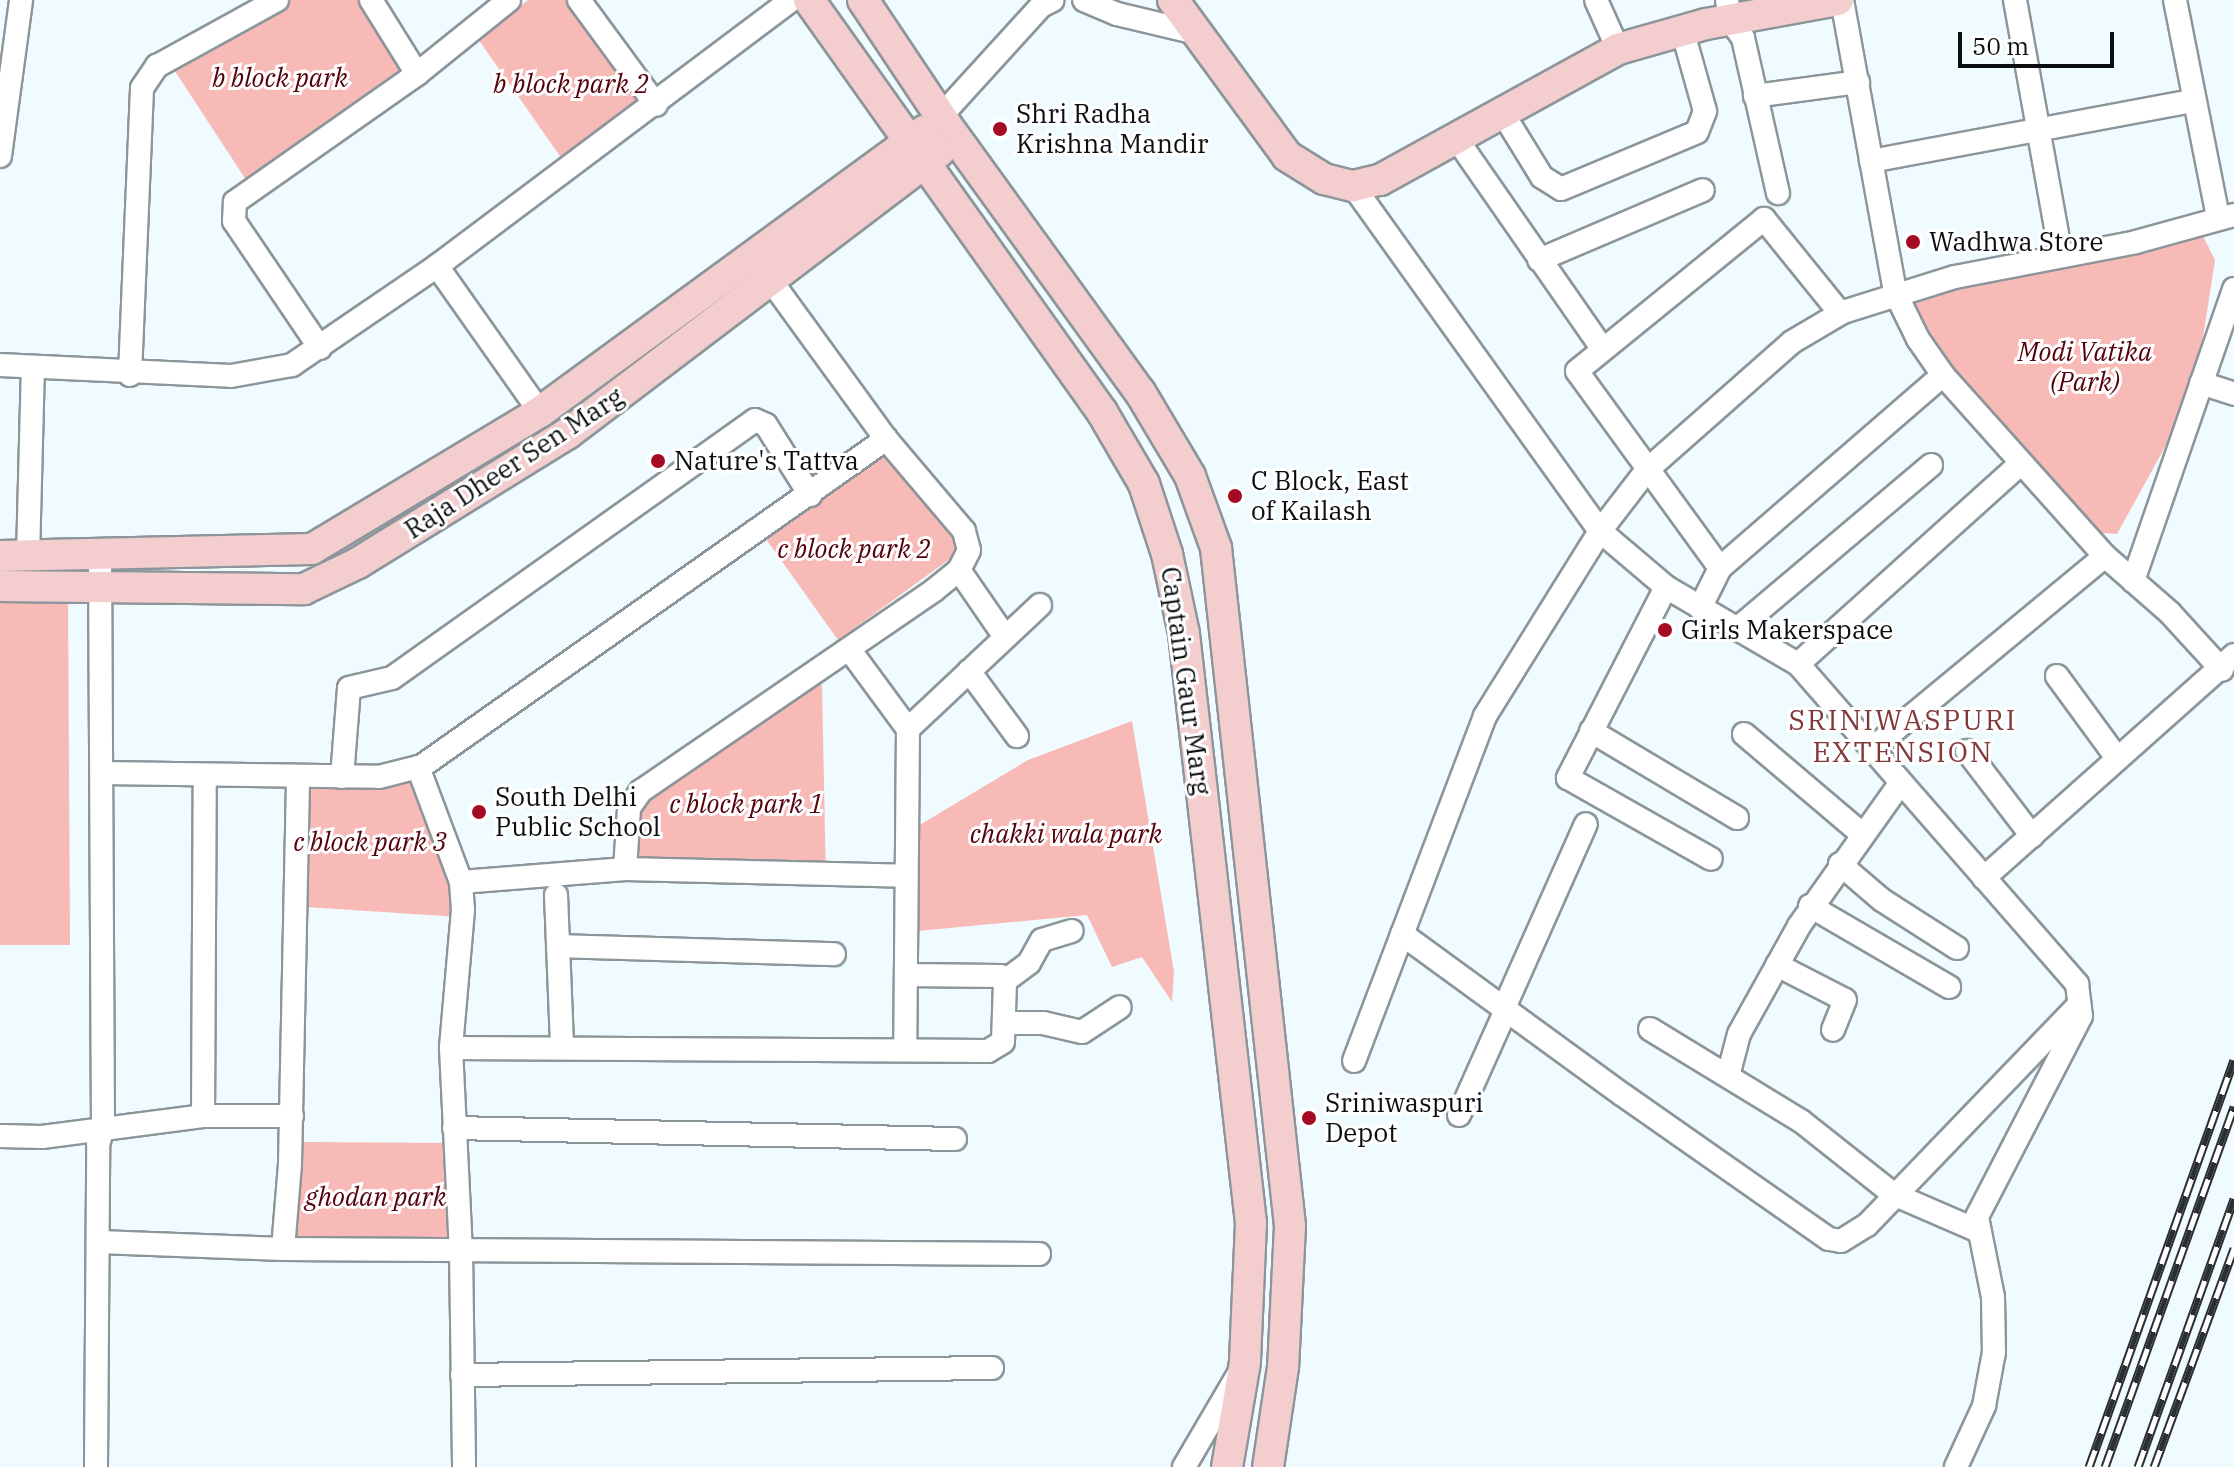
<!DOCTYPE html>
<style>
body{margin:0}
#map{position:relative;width:2234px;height:1467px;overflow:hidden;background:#effbff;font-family:"IBM Plex Serif",serif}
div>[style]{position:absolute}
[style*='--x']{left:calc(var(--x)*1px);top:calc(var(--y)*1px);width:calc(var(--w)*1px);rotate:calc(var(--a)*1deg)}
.green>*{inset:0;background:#f8bab6}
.roads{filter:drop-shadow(2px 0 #8c969a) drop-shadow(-2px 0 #8c969a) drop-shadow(0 2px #8c969a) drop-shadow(0 -2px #8c969a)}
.street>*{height:22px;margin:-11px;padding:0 11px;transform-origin:11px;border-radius:11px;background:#fff}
.secondary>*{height:30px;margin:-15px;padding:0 15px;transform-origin:15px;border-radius:15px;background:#f4cdce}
.rail>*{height:9px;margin-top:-4.5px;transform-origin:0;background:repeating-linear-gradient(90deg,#fff 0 18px,#2b2f31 0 36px);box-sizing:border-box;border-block:2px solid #2b2f31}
.dots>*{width:22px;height:22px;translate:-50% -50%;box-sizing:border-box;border:4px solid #fff;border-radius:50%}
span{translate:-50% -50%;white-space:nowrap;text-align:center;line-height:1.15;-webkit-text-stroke:6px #fff;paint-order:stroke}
.park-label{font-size:26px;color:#55000b;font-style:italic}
.poi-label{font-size:26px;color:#0b0e10}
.left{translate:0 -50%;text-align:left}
.street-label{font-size:26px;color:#0b0e10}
.neighbourhood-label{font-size:28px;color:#803838;letter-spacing:2px}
.scale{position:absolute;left:1958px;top:32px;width:156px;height:36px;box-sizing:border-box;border:4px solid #0b0e10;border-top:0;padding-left:10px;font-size:24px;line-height:28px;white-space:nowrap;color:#0b0e10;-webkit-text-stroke:6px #fff;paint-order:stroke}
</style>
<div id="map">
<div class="green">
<div style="clip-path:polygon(266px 0,378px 0,420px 64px,252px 189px,169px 62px)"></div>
<div style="clip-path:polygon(528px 0,573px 0,645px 101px,562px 159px,478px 39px)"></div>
<div style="clip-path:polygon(2203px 236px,2215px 260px,2199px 363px,2181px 418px,2117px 534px,2084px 532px,1925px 343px,1909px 291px)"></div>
<div style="clip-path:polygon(885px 453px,965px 548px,838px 640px,761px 532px)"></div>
<div style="clip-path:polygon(0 594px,68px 595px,70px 945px,0 945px)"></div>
<div style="clip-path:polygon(800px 677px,822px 685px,826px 884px,612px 880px,621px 802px)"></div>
<div style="clip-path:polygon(1132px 721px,1174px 972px,1172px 1002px,1142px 957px,1112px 967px,1087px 915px,907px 932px,903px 835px,1028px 760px)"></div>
<div style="clip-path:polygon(412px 770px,461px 882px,460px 917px,306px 907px,298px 776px)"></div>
<div style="clip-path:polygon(303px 1142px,457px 1143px,458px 1253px,288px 1251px)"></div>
</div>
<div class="roads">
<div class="street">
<div style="--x:371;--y:0;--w:87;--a:58.1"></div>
<div style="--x:579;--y:0;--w:130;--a:53.7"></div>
<div style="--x:1084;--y:0;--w:36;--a:23"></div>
<div style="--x:1117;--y:14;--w:82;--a:13.4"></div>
<div style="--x:1596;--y:0;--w:54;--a:65.8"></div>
<div style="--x:1727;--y:0;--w:20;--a:81"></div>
<div style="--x:1730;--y:20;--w:22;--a:54"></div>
<div style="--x:1743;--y:38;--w:159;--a:77.3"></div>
<div style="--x:1842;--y:0;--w:297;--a:79.7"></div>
<div style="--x:1895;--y:292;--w:52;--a:63.9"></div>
<div style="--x:1918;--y:339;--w:44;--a:55.2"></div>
<div style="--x:1943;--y:375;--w:243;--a:48.2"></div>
<div style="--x:2105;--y:556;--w:86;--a:41.2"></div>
<div style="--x:2170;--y:613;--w:77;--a:47.6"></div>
<div style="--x:2015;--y:0;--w:260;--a:79.8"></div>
<div style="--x:2175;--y:0;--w:222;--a:78.8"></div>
<div style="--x:1755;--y:96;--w:104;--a:-7.7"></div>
<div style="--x:1502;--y:112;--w:76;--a:58.4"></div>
<div style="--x:1542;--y:177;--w:22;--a:32"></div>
<div style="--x:1561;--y:189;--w:147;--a:-22.7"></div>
<div style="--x:1697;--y:132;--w:22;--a:-69"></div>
<div style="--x:1705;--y:111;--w:85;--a:-105.7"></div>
<div style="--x:940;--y:117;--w:150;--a:-47.7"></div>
<div style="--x:1041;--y:6;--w:13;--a:-27"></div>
<div style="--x:1456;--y:138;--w:256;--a:55.2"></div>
<div style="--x:0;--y:156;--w:157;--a:-82.3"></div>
<div style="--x:1871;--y:161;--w:327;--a:-10.6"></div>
<div style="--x:1353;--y:186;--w:424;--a:54.4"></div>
<div style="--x:1600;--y:531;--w:87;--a:40.3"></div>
<div style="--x:1666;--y:587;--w:153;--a:30.3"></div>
<div style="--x:1798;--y:664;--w:425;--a:48.9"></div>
<div style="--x:2077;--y:984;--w:32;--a:83"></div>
<div style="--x:2081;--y:1016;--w:226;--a:117.4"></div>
<div style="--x:1977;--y:1217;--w:82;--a:78.7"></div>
<div style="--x:1993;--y:1297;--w:55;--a:89"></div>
<div style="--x:1994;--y:1352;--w:55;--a:100.5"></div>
<div style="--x:1984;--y:1406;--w:67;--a:114.7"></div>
<div style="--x:1539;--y:260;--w:178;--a:-23.1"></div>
<div style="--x:437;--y:266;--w:179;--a:54.8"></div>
<div style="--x:320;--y:348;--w:153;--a:-124.1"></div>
<div style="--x:234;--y:221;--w:19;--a:-87"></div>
<div style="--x:235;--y:202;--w:223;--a:-35.1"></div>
<div style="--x:417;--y:74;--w:118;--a:-38.8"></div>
<div style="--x:0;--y:365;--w:231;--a:2.7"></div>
<div style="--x:231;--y:376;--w:62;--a:-10.2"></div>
<div style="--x:292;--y:365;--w:176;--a:-34.3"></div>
<div style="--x:437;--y:266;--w:443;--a:-36.9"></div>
<div style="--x:130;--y:375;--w:287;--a:-87.6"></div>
<div style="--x:142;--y:88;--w:27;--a:-56"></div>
<div style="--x:157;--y:66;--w:137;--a:-28.8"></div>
<div style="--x:2201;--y:383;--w:35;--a:18"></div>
<div style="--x:28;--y:556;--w:187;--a:-88.5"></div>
<div style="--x:1720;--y:568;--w:243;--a:-126"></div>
<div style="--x:1577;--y:371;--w:241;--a:-39.1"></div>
<div style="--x:1764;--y:219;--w:121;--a:51"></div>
<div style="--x:959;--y:570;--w:81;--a:55.5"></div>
<div style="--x:2133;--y:581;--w:309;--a:-70.9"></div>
<div style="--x:1666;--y:587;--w:215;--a:117.2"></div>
<div style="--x:1568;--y:778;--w:164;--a:29.5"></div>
<div style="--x:1700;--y:608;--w:45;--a:-63.4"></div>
<div style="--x:1720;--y:568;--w:295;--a:-40.9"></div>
<div style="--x:1737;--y:629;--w:254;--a:-40.2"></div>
<div style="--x:849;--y:649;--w:99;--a:53.6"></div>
<div style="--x:908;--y:729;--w:321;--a:90.5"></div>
<div style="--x:1798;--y:664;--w:300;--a:-42"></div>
<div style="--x:969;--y:671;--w:81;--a:53.6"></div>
<div style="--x:2057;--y:676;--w:102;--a:53.8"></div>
<div style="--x:908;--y:729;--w:181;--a:-43.2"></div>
<div style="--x:1591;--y:731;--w:170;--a:30.8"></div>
<div style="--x:1744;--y:734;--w:155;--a:40.3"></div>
<div style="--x:1873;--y:748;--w:301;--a:-39.6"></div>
<div style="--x:1967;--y:751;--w:107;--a:52.6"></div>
<div style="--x:418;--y:767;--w:123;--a:69.5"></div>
<div style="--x:461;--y:882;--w:28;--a:86"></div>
<div style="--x:463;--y:910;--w:139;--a:95"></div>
<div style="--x:451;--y:1048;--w:201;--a:87.2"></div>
<div style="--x:461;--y:1249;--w:218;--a:89.2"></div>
<div style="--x:102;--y:773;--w:277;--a:0.8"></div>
<div style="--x:379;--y:777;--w:44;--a:-14.3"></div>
<div style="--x:422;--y:766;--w:568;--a:-35.17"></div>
<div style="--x:342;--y:777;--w:89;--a:-85.5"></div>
<div style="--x:349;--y:688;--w:44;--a:-13.1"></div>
<div style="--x:392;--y:678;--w:445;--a:-35.4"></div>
<div style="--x:755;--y:420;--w:12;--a:24"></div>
<div style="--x:766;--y:425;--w:83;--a:57.8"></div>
<div style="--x:1840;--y:864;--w:55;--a:40.6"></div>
<div style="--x:1882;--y:900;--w:89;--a:32.6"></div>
<div style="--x:625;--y:869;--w:61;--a:-86.2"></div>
<div style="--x:629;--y:808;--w:21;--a:-55"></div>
<div style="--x:641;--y:791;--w:354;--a:-34.4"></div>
<div style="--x:933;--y:591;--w:33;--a:-39"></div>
<div style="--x:959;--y:570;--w:22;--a:-63"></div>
<div style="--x:969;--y:550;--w:20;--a:-105"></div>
<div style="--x:964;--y:531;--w:121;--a:-130.3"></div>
<div style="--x:886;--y:439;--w:209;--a:-126"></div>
<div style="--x:1984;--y:878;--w:335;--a:-41.7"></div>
<div style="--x:461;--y:882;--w:165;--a:-4.5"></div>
<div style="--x:625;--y:869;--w:280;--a:1.4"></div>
<div style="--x:556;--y:895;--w:151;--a:87.7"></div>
<div style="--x:1810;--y:906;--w:161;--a:30.2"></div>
<div style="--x:1402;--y:934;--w:273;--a:36.1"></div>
<div style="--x:1623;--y:1095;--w:251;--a:35"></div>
<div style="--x:1829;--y:1239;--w:12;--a:9"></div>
<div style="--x:1841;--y:1241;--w:31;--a:-32"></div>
<div style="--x:1867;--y:1225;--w:306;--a:-46.1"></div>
<div style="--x:558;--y:946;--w:276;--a:1.7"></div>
<div style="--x:1777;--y:965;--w:76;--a:27.2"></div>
<div style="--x:1845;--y:1000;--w:32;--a:112"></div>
<div style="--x:1005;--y:981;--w:30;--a:-37"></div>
<div style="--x:1029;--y:963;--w:26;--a:-61"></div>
<div style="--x:1042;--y:940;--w:31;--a:-17"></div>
<div style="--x:1504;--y:1008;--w:201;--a:-66"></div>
<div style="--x:1005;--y:1023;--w:38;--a:0"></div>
<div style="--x:1043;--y:1023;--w:40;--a:13"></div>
<div style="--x:1082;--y:1032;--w:45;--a:-33.3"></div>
<div style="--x:1650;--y:1029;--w:177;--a:31.4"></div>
<div style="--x:1801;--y:1121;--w:117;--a:38.4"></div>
<div style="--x:1893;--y:1194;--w:90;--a:23.4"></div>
<div style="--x:451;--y:1048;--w:537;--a:0.32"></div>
<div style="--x:988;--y:1051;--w:17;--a:-31"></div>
<div style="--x:1003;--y:1042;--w:61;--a:-88.1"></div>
<div style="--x:1005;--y:981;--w:7;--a:-135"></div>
<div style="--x:1000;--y:976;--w:94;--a:-179.4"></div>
<div style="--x:1354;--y:1061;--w:369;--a:-69.2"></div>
<div style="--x:1485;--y:716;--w:218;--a:-58.1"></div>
<div style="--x:1600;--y:531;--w:77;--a:-52.4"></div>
<div style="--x:1647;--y:470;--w:193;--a:-41.4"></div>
<div style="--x:1792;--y:342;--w:59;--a:-30.5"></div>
<div style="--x:1843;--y:312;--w:117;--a:-17.4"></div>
<div style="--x:1955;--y:277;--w:184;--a:-10.9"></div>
<div style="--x:2136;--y:242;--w:102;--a:-15.4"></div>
<div style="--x:1728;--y:1076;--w:43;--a:-75.3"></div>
<div style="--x:1739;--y:1034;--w:124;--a:-60.9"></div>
<div style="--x:1799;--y:926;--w:174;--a:-54.6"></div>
<div style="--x:1459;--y:1115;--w:115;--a:-65.9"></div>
<div style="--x:203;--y:1116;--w:339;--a:-89.7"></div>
<div style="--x:454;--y:1128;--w:501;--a:1.26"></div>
<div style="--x:0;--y:1136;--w:42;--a:1.4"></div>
<div style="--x:42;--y:1137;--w:162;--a:-7.4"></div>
<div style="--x:203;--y:1116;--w:89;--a:0"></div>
<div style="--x:99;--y:1242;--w:184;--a:2.2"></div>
<div style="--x:283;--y:1249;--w:756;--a:0.38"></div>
<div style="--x:283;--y:1249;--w:86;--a:-85.3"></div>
<div style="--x:290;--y:1163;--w:387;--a:-88.8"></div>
<div style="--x:462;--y:1375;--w:530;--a:-0.76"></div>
<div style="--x:96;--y:1467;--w:323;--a:-89.6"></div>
<div style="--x:98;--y:1144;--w:16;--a:-72"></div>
<div style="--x:103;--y:1129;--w:574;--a:-90.3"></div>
<div style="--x:1184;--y:1467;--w:107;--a:-59.6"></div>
</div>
<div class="secondary">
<div style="--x:809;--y:0;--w:506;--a:54.58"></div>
<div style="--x:1102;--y:412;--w:83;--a:59.7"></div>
<div style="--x:1144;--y:484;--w:74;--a:71.8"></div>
<div style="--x:1167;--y:554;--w:82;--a:78"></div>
<div style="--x:1184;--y:634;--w:593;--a:83.51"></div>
<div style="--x:1251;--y:1223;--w:139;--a:92.5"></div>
<div style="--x:1245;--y:1362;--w:107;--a:99.7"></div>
<div style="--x:863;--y:0;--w:148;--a:56.3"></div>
<div style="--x:945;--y:123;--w:332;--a:54.1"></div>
<div style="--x:1140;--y:392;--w:98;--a:59.2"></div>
<div style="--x:1190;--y:476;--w:77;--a:70.1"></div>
<div style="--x:1216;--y:548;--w:682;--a:83.77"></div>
<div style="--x:1290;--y:1226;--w:141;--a:92.8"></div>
<div style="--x:1283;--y:1367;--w:101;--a:98.5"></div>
<div style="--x:1173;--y:0;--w:193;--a:53.8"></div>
<div style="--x:1287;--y:156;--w:44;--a:31.9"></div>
<div style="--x:1324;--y:179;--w:30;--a:14"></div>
<div style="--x:1353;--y:186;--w:28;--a:-13"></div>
<div style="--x:1380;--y:180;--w:272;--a:-28.8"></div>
<div style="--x:1618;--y:49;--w:91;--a:-15.9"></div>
<div style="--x:1706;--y:24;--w:134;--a:-10.3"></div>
<div style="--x:0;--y:556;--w:312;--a:-1.3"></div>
<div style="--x:312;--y:549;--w:266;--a:-31"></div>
<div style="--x:540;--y:412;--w:476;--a:-36.2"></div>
<div style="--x:0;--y:586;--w:304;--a:0.6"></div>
<div style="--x:304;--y:589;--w:60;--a:-25.7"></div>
<div style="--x:358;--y:563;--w:246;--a:-31.7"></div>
<div style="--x:567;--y:434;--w:468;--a:-37.2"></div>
</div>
</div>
<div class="rail">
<div style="--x:2089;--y:1467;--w:432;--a:-70.4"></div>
<div style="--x:2105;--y:1467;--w:383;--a:-70.3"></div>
<div style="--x:2138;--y:1467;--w:285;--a:-70.3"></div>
<div style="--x:2154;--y:1467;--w:233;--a:-69.9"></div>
</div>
<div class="dots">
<div style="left:1000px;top:129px;background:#a50b24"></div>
<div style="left:1913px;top:242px;background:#a50b24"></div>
<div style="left:658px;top:461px;background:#a50b24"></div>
<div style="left:1235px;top:496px;background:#a50b24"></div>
<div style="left:1665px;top:630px;background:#a50b24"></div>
<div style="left:479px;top:812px;background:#a50b24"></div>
<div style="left:1309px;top:1118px;background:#a50b24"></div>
</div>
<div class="park-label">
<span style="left:280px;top:78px">b block park</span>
<span style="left:571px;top:84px">b block park 2</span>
<span style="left:2085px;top:367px">Modi Vatika<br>(Park)</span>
<span style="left:854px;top:549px">c block park 2</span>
<span style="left:746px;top:804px">c block park 1</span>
<span style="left:1066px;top:834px">chakki wala park</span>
<span style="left:370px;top:842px">c block park 3</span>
<span style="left:376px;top:1197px">ghodan park</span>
</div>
<div class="poi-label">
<span class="left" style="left:1016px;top:129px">Shri Radha<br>Krishna Mandir</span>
<span class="left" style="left:1929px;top:242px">Wadhwa Store</span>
<span class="left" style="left:674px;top:461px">Nature's Tattva</span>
<span class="left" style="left:1251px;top:496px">C Block, East<br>of Kailash</span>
<span class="left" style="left:1681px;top:630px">Girls Makerspace</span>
<span class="left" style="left:495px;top:812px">South Delhi<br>Public School</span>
<span class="left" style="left:1325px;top:1118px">Sriniwaspuri<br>Depot</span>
</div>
<div class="street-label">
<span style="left:514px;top:463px;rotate:-33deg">Raja Dheer Sen Marg</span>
<span style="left:1186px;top:681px;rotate:82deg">Captain Gaur Marg</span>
</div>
<div class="neighbourhood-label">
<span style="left:1903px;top:736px">SRINIWASPURI<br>EXTENSION</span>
</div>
<div class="scale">50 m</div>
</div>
